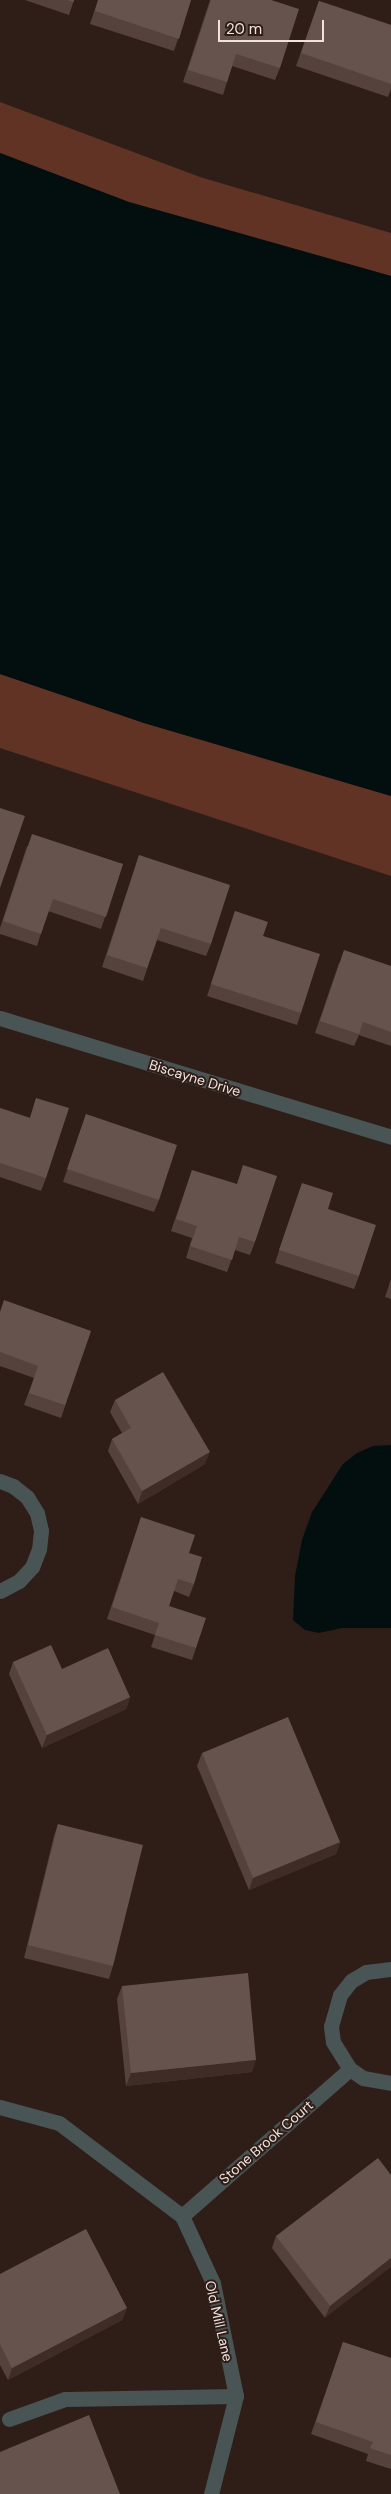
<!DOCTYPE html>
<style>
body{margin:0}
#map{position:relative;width:391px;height:2494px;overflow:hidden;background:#2f1d17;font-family:"DM Sans",sans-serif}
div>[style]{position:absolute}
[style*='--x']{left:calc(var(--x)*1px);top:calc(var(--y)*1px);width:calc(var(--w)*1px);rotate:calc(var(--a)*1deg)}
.green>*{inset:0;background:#603324}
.water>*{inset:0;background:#030f0f}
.service>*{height:15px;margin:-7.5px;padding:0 7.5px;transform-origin:7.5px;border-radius:7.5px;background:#495454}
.minor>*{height:15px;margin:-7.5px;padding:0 7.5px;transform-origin:7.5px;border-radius:7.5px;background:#495454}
.wall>*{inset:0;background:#56423c}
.shaded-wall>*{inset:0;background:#3f2c26}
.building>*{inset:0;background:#66534e}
span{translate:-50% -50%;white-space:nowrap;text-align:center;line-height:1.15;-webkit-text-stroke:4px #2f1d17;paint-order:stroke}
.street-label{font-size:14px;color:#f0e3df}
.scale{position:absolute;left:218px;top:20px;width:106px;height:22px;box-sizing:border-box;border:2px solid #f0e3df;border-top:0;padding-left:6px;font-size:15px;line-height:18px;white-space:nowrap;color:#f0e3df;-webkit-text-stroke:4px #2f1d17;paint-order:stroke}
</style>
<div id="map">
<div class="green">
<div style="clip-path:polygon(0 102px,200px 177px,391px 233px,391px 276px,128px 202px,0 153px)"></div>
<div style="clip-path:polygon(0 674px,144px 723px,391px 796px,391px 876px,0 748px)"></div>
</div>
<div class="water">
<div style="clip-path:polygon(0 153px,129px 202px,391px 276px,391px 796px,144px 723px,0 674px)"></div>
<div style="clip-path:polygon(391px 1445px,391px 1628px,342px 1628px,319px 1633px,305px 1630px,293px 1620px,295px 1576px,302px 1540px,312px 1512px,343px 1464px,357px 1453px,373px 1446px)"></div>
</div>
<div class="service">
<div style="--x:9;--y:2419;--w:59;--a:-19.7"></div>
<div style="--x:65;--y:2399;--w:171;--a:-1"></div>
</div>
<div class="minor">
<div style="--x:0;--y:1018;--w:409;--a:16.9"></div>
<div style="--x:0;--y:1481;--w:14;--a:21"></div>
<div style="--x:13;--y:1486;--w:18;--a:38"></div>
<div style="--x:27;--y:1497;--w:19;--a:58"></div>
<div style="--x:37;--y:1513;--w:18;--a:77"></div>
<div style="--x:41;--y:1531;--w:18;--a:96"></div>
<div style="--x:39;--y:1549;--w:19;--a:111"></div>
<div style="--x:32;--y:1567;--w:19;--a:133"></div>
<div style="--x:19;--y:1581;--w:21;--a:152"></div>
<div style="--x:391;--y:1969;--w:25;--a:173"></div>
<div style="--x:366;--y:1972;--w:17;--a:149"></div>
<div style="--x:351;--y:1981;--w:18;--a:128"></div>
<div style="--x:340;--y:1995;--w:32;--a:106"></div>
<div style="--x:331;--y:2026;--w:16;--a:83"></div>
<div style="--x:333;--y:2042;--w:32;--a:58"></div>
<div style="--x:350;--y:2069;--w:16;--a:35"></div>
<div style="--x:363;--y:2078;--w:28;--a:10"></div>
<div style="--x:0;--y:2107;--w:61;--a:15.2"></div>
<div style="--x:59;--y:2123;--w:154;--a:37.1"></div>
<div style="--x:182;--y:2216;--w:74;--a:65.2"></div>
<div style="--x:213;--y:2283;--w:115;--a:78.5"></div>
<div style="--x:236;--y:2396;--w:101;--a:104.3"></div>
<div style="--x:182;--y:2216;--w:223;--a:-41.2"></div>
</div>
<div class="wall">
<div style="clip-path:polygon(25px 0,74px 0,69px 15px)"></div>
<div style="clip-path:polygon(98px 0,191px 0,174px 51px,90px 24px)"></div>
<div style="clip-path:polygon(210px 0,271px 0,280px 68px,275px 80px,232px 66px,223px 95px,183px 82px)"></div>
<div style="clip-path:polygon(319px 1px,391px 25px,391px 89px,388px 97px,296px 66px)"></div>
<div style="clip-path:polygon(27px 846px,123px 864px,101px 929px,48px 911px,37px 946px,0 934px,0 928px)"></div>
<div style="clip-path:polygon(139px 855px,211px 944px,206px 956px,157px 940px,143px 981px,102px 967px)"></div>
<div style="clip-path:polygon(235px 911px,263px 936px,301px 1013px,297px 1025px,207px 996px)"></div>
<div style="clip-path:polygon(339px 963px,391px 966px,391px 1046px,359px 1035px,354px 1046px,315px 1033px)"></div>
<div style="clip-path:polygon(36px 1098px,46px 1178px,41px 1191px,0 1177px,0 1108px,30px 1118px)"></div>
<div style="clip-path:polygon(86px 1114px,159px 1200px,154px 1212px,63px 1182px)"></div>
<div style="clip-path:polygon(192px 1170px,255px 1242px,250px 1255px,235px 1250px,227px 1272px,186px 1258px,192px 1238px,171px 1231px)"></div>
<div style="clip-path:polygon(298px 1195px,359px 1276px,354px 1289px,275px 1263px)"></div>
<div style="clip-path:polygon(391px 1279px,391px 1299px,385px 1297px)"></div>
<div style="clip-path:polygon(0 1312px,91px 1331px,61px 1418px,24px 1405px,34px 1378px,0 1366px)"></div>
<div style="clip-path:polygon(115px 1400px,205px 1464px,138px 1504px,108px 1451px,112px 1439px,122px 1433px,110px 1412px)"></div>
<div style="clip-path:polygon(141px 1517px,189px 1553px,194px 1584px,189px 1597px,174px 1591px,169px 1606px,196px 1648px,192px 1660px,151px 1647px,155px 1635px,107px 1619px)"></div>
<div style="clip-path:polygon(13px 1662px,62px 1669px,130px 1697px,126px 1709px,42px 1748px,9px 1674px)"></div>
<div style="clip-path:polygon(202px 1753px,340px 1842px,336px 1854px,249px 1890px,197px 1766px)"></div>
<div style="clip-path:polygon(58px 1824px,113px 1966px,109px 1979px,24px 1958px,54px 1836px)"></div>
<div style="clip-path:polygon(122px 1986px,252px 2072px,126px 2086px,117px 1999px)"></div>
<div style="clip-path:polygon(391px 2175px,325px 2318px,272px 2248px,276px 2236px)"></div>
<div style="clip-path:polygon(0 2274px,127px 2308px,122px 2320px,8px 2380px,0 2365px)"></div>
<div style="clip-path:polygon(343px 2342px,391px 2358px,391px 2469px,366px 2461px,368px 2454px,311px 2434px)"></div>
</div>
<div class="shaded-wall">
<div style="clip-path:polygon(210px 1452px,205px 1464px,138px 1504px,142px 1491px)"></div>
<div style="clip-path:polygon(130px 1697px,126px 1709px,42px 1748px,47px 1735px)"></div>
<div style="clip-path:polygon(340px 1842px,336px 1854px,249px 1890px,253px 1878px)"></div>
<div style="clip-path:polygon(256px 2060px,252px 2072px,126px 2086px,131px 2073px)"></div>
<div style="clip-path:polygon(391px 2258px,391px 2267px,325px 2318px,330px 2306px)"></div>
<div style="clip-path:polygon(127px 2308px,122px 2320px,8px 2380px,12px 2368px)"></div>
</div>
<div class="building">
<div style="clip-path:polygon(67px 0,74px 0,74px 2px)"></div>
<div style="clip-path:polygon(98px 0,191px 0,179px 39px,95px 11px)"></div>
<div style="clip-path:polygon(211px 0,271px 0,299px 9px,280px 68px,236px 54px,227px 82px,188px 70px)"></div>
<div style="clip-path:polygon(319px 1px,391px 25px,391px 84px,301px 53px)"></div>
<div style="clip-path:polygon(0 808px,25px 816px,0 888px)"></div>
<div style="clip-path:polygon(32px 834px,123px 864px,106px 917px,53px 899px,41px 934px,3px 921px)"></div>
<div style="clip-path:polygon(139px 855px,230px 885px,211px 944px,161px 928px,147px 968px,107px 955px)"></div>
<div style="clip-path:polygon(235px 911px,268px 922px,263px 936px,320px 954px,301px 1013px,211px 984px)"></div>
<div style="clip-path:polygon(344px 950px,391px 966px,391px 1032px,363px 1022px,359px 1034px,320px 1021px)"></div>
<div style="clip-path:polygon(36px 1098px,69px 1108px,46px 1178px,0 1163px,0 1108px,30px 1118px)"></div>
<div style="clip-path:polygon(86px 1114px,177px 1145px,159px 1200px,67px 1169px)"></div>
<div style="clip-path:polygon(243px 1165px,277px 1176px,255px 1242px,239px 1237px,232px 1260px,190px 1246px,197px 1226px,176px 1219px,192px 1170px,237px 1184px)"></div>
<div style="clip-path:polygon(302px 1183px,333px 1193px,328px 1209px,376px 1225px,359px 1276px,279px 1250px)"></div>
<div style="clip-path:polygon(4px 1300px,91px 1331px,65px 1405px,29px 1393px,38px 1366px,0 1352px,0 1312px)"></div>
<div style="clip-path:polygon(163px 1372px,210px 1452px,142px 1491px,112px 1439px,131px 1428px,115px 1400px)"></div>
<div style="clip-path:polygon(141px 1517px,195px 1535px,189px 1553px,202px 1557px,194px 1584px,178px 1579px,169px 1606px,206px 1618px,196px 1648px,155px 1635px,159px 1623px,112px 1607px)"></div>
<div style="clip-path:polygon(51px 1645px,62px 1669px,108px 1648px,130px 1697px,47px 1735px,13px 1662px)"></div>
<div style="clip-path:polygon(288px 1717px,340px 1842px,253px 1878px,202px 1753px)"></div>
<div style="clip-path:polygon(58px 1824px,143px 1845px,113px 1966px,28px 1945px)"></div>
<div style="clip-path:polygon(248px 1973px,256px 2060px,131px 2073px,122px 1986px)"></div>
<div style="clip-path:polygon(378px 2158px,391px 2175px,391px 2258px,330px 2306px,276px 2236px)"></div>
<div style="clip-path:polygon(86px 2229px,127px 2308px,12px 2368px,0 2344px,0 2274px)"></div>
<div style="clip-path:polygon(343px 2342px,391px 2358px,391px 2455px,370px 2448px,373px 2442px,316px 2422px)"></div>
<div style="clip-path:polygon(89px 2415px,120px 2494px,0 2494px,0 2452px)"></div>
</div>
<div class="street-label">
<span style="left:195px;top:1078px;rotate:17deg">Biscayne Drive</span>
<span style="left:266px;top:2142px;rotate:-41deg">Stone Brook Court</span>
<span style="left:219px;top:2321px;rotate:77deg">Old Mill Lane</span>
</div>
<div class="scale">20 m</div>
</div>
